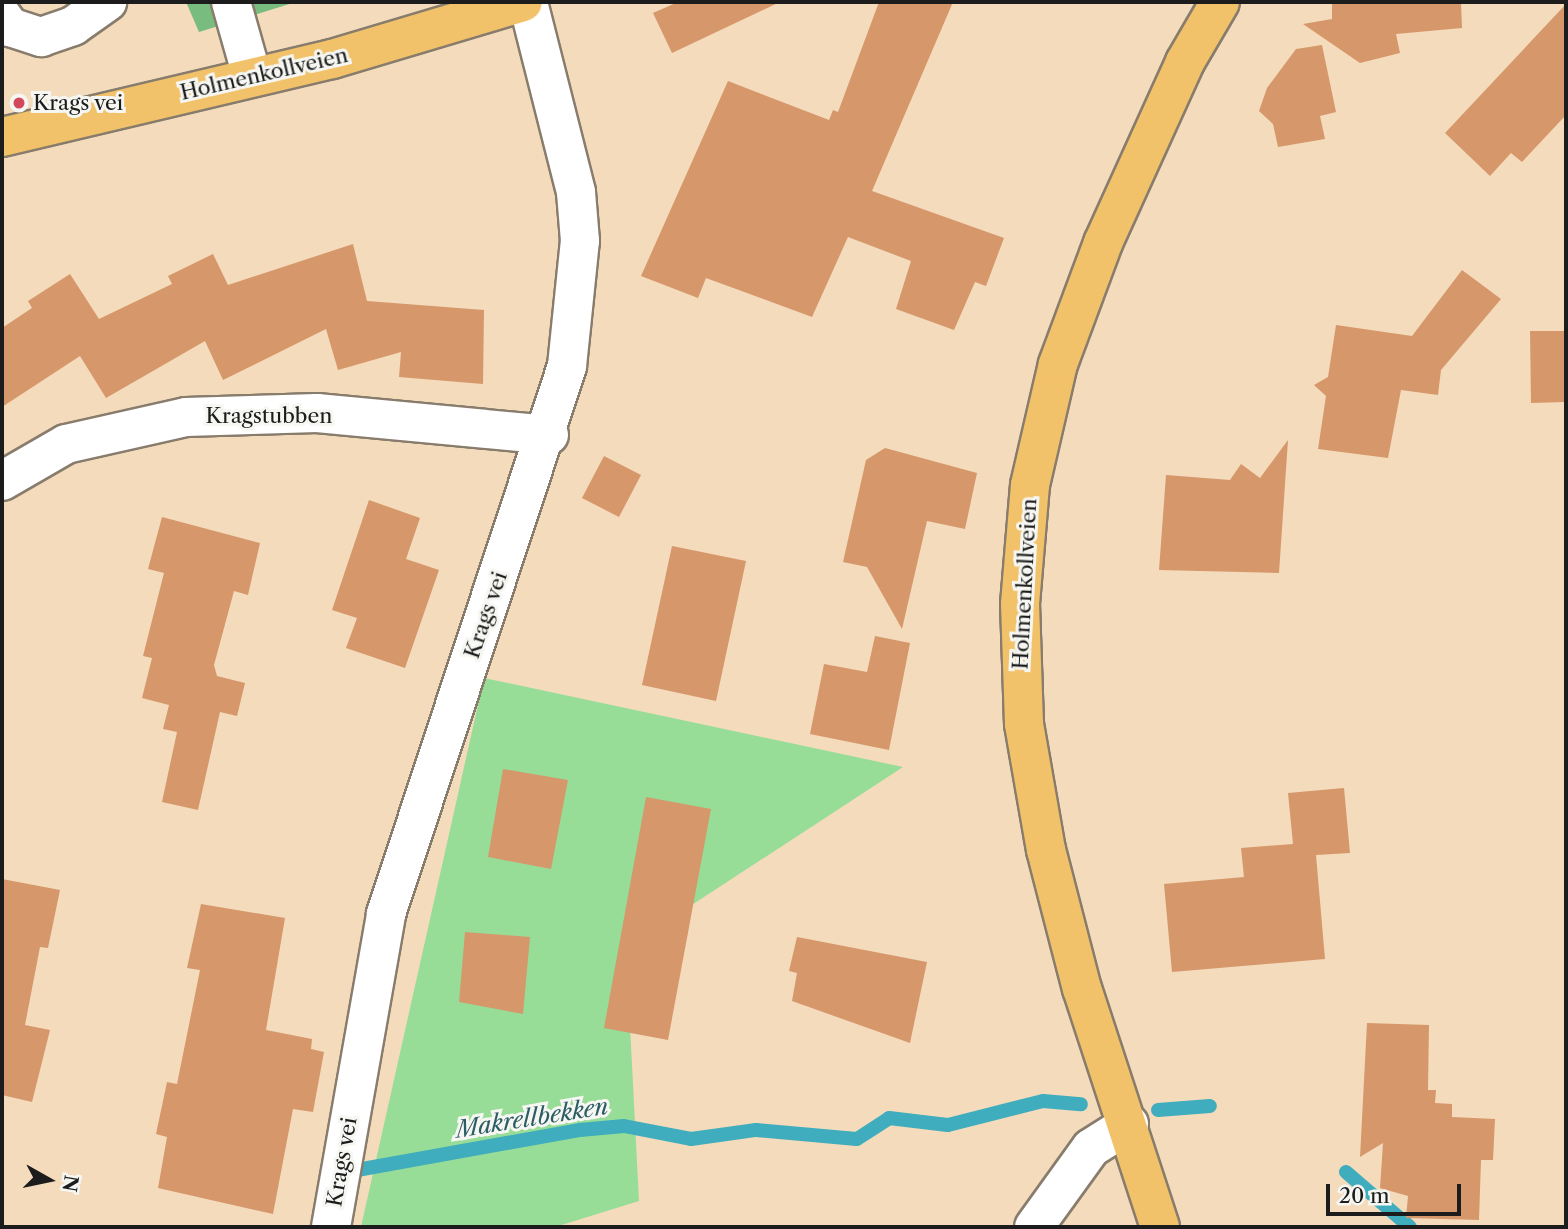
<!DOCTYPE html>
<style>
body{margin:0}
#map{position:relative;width:1568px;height:1229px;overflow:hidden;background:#f3dbbc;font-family:"Libre Caslon Text",serif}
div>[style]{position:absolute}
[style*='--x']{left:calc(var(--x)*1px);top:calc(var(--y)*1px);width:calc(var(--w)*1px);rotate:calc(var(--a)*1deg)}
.green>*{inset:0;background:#97dd97}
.forest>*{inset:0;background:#79bc80}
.stream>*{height:14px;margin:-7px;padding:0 7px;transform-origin:7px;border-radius:7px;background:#3fadbd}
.building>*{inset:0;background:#d6976b}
.roads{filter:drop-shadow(2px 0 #887c6c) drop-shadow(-2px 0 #887c6c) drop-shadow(0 2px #887c6c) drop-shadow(0 -2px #887c6c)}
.minor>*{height:38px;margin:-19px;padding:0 19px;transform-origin:19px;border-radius:19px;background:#fff}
.major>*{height:38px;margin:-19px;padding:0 19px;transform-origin:19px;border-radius:19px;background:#f2c26a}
.dots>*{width:19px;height:19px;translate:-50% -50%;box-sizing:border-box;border:4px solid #f6f6f2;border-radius:50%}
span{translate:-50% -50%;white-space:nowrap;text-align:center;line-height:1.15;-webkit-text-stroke:6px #f6f6f2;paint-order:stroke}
.street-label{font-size:21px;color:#1c1c1c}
.poi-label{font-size:21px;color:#1c1c1c}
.left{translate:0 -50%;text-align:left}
.water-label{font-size:23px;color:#2c5d64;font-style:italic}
.frame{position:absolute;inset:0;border:4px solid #1c1c1c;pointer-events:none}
.north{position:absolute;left:14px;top:1145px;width:70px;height:70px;-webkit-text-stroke:5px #f6f6f2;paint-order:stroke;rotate:99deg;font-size:19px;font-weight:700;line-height:28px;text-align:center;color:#1c1c1c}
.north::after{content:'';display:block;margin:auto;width:24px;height:32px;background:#1c1c1c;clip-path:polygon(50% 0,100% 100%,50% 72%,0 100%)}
.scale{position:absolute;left:1326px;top:1184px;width:135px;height:32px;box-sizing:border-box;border:4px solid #1c1c1c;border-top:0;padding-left:9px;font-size:21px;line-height:24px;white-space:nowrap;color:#1c1c1c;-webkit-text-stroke:5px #f6f6f2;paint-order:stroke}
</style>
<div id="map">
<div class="green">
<div style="clip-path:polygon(484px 678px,903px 767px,626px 948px,639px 1201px,555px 1227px,361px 1227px)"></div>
</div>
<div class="forest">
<div style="clip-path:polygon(186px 2px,296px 2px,199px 32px)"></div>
</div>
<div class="stream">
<div style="--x:1158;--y:1110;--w:52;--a:-4.4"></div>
<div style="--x:357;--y:1170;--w:227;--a:-10.2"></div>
<div style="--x:580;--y:1130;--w:44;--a:-5.2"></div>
<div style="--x:624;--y:1126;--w:68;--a:11"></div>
<div style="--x:691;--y:1139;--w:66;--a:-7.9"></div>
<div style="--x:756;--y:1130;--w:101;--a:5.1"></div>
<div style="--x:857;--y:1139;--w:38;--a:-33"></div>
<div style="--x:889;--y:1118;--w:59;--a:6.8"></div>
<div style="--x:948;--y:1125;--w:98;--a:-14.2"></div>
<div style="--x:1043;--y:1101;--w:38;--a:5"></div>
<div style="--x:1346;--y:1172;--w:84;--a:40.7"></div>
</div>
<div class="building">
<div style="clip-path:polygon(678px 2px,780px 2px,672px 53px,653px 13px)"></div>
<div style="clip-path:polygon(879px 2px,953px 2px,872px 191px,1004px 238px,986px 286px,975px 282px,954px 330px,896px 309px,911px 261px,848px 237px,812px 317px,706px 278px,698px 298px,641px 276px,728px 81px,829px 120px,833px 110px,838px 112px)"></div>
<div style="clip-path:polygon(1332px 2px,1461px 2px,1462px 28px,1396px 34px,1400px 53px,1360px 63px,1303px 24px,1332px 19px)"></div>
<div style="clip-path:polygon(1566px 4px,1566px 115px,1522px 162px,1511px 153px,1490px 176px,1445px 133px)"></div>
<div style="clip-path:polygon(1322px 45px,1336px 112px,1320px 116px,1325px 139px,1278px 147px,1273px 124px,1259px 111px,1267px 88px,1296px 49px)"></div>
<div style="clip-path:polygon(353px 244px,367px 301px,484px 310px,483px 384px,399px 377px,401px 352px,338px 370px,326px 329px,223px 380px,205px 341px,106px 398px,80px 356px,2px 407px,2px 328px,32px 308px,28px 301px,70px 274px,99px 319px,172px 284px,168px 276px,213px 254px,228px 285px)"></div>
<div style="clip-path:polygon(1462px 270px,1501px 299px,1441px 370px,1438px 395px,1401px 390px,1388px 458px,1318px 449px,1326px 396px,1314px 385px,1328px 377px,1336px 325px,1412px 336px)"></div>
<div style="clip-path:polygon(1530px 331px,1566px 331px,1566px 402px,1531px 403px)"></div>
<div style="clip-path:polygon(1288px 440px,1279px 573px,1159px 570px,1166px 475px,1230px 480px,1241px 464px,1260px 478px)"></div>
<div style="clip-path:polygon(885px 448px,977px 473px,965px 529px,927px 521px,902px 629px,867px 567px,843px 562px,866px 460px)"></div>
<div style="clip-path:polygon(604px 456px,641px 475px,619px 517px,582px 498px)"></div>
<div style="clip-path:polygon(369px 500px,420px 518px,406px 559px,439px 570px,405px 668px,346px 648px,357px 618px,332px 610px)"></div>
<div style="clip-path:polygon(162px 517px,260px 543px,248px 595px,234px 591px,214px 665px,217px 676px,245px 683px,237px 716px,220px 712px,198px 810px,162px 802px,177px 732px,163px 729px,169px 705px,142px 698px,152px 658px,143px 656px,164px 573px,148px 569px)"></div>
<div style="clip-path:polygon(672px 546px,746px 561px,716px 701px,642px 685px)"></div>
<div style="clip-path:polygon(875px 636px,910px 643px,889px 750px,810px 734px,824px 664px,867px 672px)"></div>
<div style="clip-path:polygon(503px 769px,568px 780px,551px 869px,488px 857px)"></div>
<div style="clip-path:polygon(1344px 788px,1350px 853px,1316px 855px,1325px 959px,1172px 972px,1164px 884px,1244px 877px,1241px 848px,1293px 844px,1288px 793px)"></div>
<div style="clip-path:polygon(646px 797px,711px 809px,668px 1040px,604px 1028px)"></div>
<div style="clip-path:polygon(2px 879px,60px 890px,48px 948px,40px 947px,25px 1025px,50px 1030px,32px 1102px,2px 1095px)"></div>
<div style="clip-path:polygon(201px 904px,285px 918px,266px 1030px,312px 1039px,311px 1049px,324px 1052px,313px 1112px,293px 1109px,273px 1214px,158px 1188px,167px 1137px,156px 1134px,167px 1082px,177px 1084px,200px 970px,187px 968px)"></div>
<div style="clip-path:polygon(465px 932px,530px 937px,523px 1014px,459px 1002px)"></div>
<div style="clip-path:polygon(797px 937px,927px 962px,910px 1043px,792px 1001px,797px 973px,789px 971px)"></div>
<div style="clip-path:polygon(1367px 1023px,1429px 1025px,1428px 1090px,1436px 1090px,1435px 1103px,1452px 1104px,1452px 1117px,1495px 1119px,1493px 1160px,1481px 1160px,1479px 1220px,1406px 1218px,1408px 1196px,1380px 1188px,1383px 1143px,1360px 1157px)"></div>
</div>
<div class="roads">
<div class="minor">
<div style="--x:231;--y:2;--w:77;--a:74.2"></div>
<div style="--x:2;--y:16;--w:14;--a:54"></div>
<div style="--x:10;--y:27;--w:33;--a:18"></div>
<div style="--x:41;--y:37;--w:34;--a:-19"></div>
<div style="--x:73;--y:26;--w:42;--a:-35.2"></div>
<div style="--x:2;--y:481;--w:74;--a:-30"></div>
<div style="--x:66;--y:444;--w:123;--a:-12.7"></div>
<div style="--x:186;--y:417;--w:131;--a:-1.7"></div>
<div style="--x:317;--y:413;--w:233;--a:5.4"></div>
<div style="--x:331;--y:1227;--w:318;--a:-80"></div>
<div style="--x:386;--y:914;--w:577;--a:-71.72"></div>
<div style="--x:567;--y:366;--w:126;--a:-84.1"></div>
<div style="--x:580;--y:241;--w:49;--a:-94.7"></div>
<div style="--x:576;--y:192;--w:196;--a:-104.2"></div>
<div style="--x:1034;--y:1227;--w:97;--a:-54.2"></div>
<div style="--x:1091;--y:1148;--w:45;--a:-32.3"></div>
</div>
<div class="major">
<div style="--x:2;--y:137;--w:339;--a:-13.3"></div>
<div style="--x:332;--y:59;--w:199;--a:-16.6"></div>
<div style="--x:1160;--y:1227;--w:250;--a:-108.1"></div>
<div style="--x:1082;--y:989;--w:144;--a:-104.5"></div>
<div style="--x:1046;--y:850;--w:128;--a:-99.9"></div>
<div style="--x:1024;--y:724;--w:120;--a:-91.9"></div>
<div style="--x:1020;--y:604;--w:119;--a:-85.2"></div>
<div style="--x:1030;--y:485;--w:124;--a:-77"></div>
<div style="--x:1058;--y:364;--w:129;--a:-69.6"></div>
<div style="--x:1103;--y:243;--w:199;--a:-65.6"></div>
<div style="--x:1185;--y:62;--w:69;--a:-59.7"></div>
</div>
</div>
<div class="dots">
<div style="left:19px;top:103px;background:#d1495b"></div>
</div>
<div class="street-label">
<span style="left:264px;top:74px;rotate:-13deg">Holmenkollveien</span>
<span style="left:269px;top:416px">Kragstubben</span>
<span style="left:1025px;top:584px;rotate:-87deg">Holmenkollveien</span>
<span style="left:486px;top:615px;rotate:-71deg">Krags vei</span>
<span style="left:342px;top:1162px;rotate:-80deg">Krags vei</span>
</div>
<div class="poi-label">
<span class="left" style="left:33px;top:103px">Krags vei</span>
</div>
<div class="water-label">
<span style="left:532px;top:1118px;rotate:-9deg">Makrellbekken</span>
</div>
<div class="frame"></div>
<div class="north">N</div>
<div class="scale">20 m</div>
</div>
